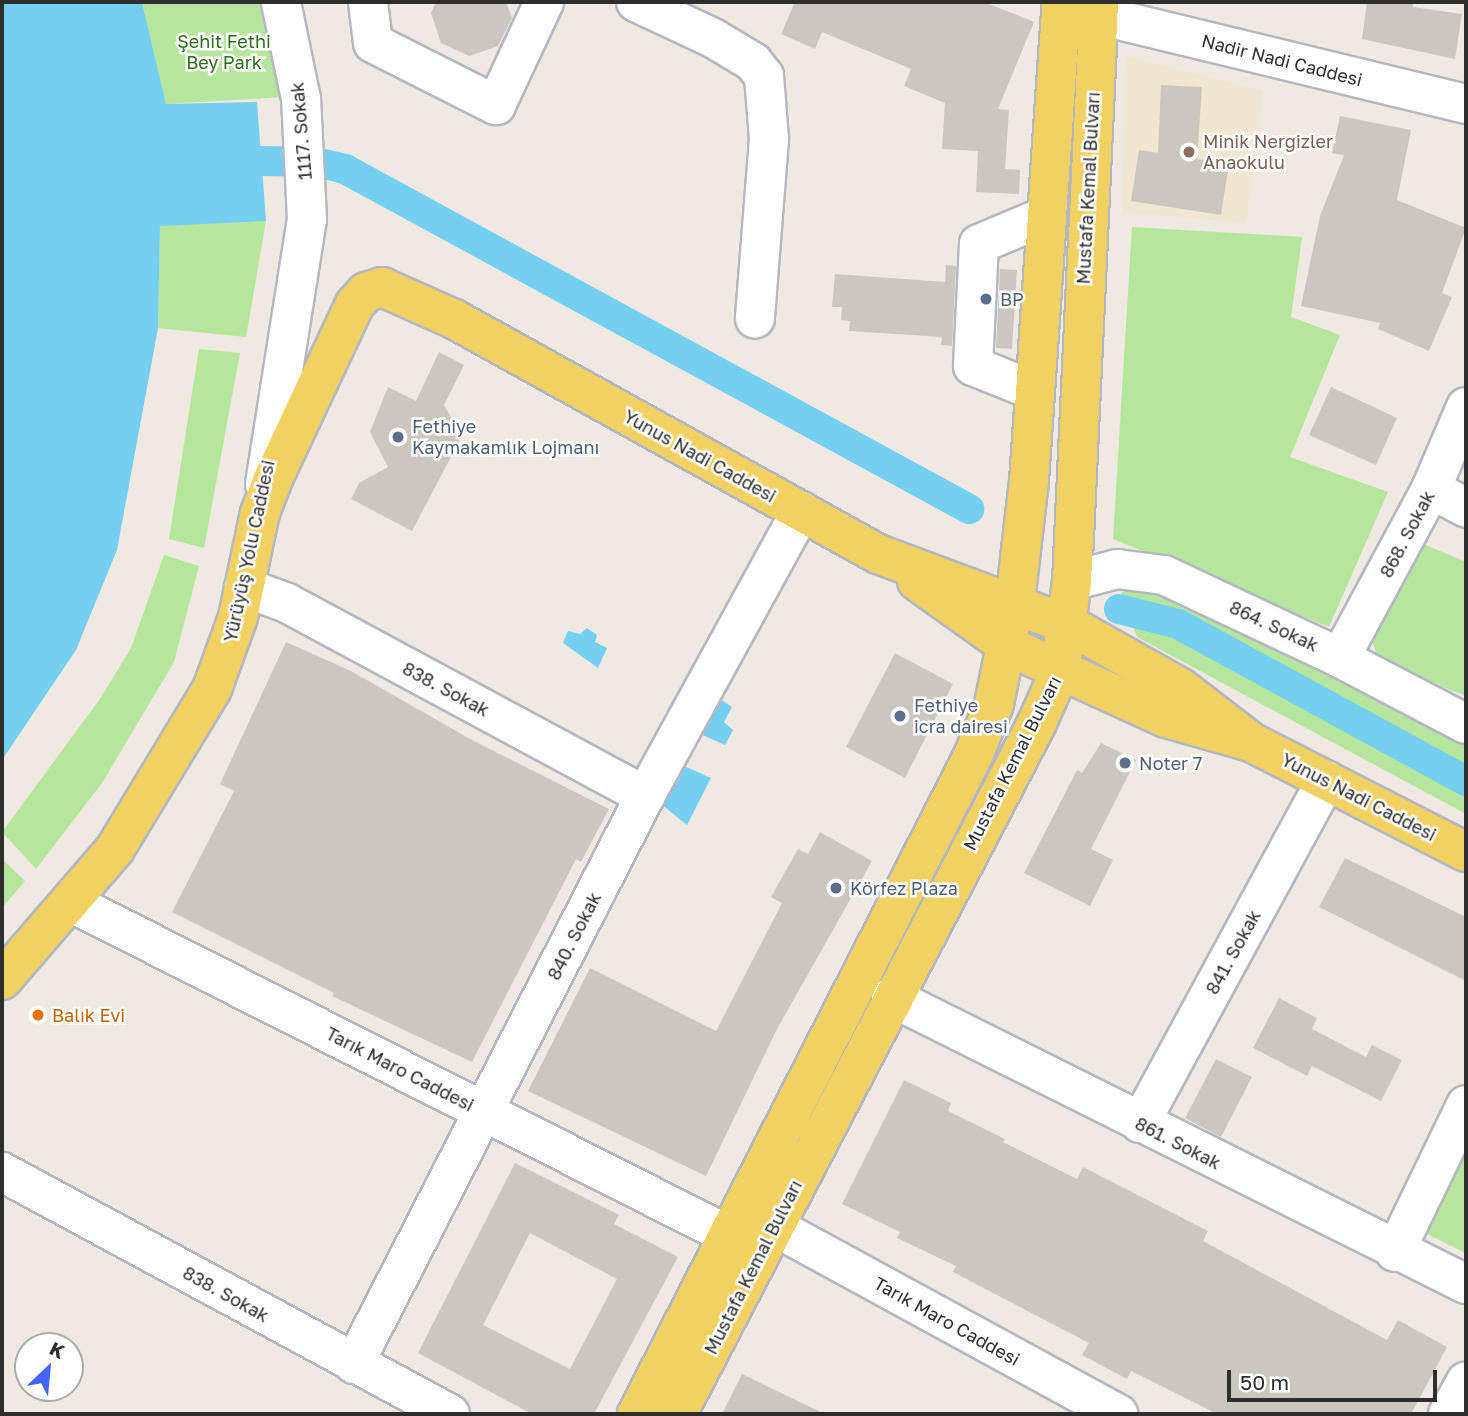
<!DOCTYPE html>
<meta charset="utf-8">
<style>
body{margin:0}
#map{position:relative;width:1468px;height:1416px;overflow:hidden;background:#efe9e1;font-family:"Golos Text",sans-serif}
div>[style]{position:absolute}
[style*='--x']{left:calc(var(--x)*1px);top:calc(var(--y)*1px);width:calc(var(--w)*1px);rotate:calc(var(--a)*1deg)}
.education>*{inset:0;background:#f0e6d1}
.green>*{inset:0;background:#b6e59e}
.water>*{inset:0;background:#75cff0}
.canal>*{height:30px;margin:-15px;padding:0 15px;transform-origin:15px;border-radius:15px;background:#75cff0}
.building>*{inset:0;background:#cbc7bf}
.roads{filter:drop-shadow(2px 0 #b4b7c1) drop-shadow(-2px 0 #b4b7c1) drop-shadow(0 2px #b4b7c1) drop-shadow(0 -2px #b4b7c1)}
.minor>*{height:38px;margin:-19px;padding:0 19px;transform-origin:19px;border-radius:19px;background:#fff}
.major>*{height:38px;margin:-19px;padding:0 19px;transform-origin:19px;border-radius:19px;background:#f2d163}
.dots>*{width:19px;height:19px;translate:-50% -50%;box-sizing:border-box;border:4px solid #fff;border-radius:50%}
span{translate:-50% -50%;white-space:nowrap;text-align:center;line-height:1.15;-webkit-text-stroke:5px #fff;paint-order:stroke}
.park-label{font-size:18px;color:#2c6e1b}
.street-label{font-size:18px;color:#2e2e2e}
.education-label{font-size:18px;color:#785e54}
.left{translate:0 -50%;text-align:left}
.service-label{font-size:18px;color:#4e5e75}
.food-label{font-size:18px;color:#c56008}
.frame{position:absolute;inset:0;border:4px solid #2e2e2e;pointer-events:none}
.north{position:absolute;left:14px;top:1332px;width:70px;height:70px;box-sizing:border-box;background:#fff;border:2px solid #ababab;border-radius:50%;rotate:26deg;font-size:19px;font-weight:700;line-height:28px;text-align:center;color:#2e2e2e}
.north::after{content:'';display:block;margin:auto;width:24px;height:32px;background:#4264fb;clip-path:polygon(50% 0,100% 100%,50% 72%,0 100%)}
.scale{position:absolute;left:1227px;top:1370px;width:210px;height:32px;box-sizing:border-box;border:4px solid #2e2e2e;border-top:0;padding-left:9px;font-size:21px;line-height:24px;white-space:nowrap;color:#2e2e2e;-webkit-text-stroke:5px #fff;paint-order:stroke}
</style>
<div id="map">
<div class="education">
<div style="clip-path:polygon(1126px 56px,1263px 91px,1246px 223px,1122px 212px)"></div>
</div>
<div class="green">
<div style="clip-path:polygon(142px 2px,266px 2px,285px 97px,166px 104px)"></div>
<div style="clip-path:polygon(266px 221px,246px 337px,158px 328px,160px 225px)"></div>
<div style="clip-path:polygon(1132px 227px,1302px 237px,1291px 317px,1340px 335px,1290px 457px,1388px 492px,1329px 627px,1113px 539px)"></div>
<div style="clip-path:polygon(199px 349px,240px 353px,204px 548px,169px 539px)"></div>
<div style="clip-path:polygon(1421px 543px,1466px 562px,1466px 696px,1379px 661px,1371px 637px)"></div>
<div style="clip-path:polygon(164px 555px,199px 566px,174px 662px,102px 783px,36px 869px,2px 832px,100px 699px,131px 648px)"></div>
<div style="clip-path:polygon(1147px 582px,1466px 744px,1466px 814px,1137px 637px,1121px 593px)"></div>
<div style="clip-path:polygon(2px 859px,25px 881px,2px 908px)"></div>
<div style="clip-path:polygon(1466px 1140px,1466px 1253px,1421px 1231px)"></div>
</div>
<div class="water">
<div style="clip-path:polygon(2px 2px,142px 2px,166px 104px,257px 102px,266px 221px,160px 226px,158px 328px,117px 550px,76px 650px,2px 760px)"></div>
<div style="clip-path:polygon(587px 628px,597px 635px,595px 642px,607px 648px,598px 668px,563px 643px,568px 631px,580px 634px)"></div>
<div style="clip-path:polygon(716px 696px,732px 707px,724px 722px,733px 730px,725px 745px,698px 733px)"></div>
<div style="clip-path:polygon(684px 766px,711px 778px,687px 825px,661px 804px)"></div>
</div>
<div class="canal">
<div style="--x:261;--y:161;--w:54;--a:1.1"></div>
<div style="--x:315;--y:162;--w:31;--a:13"></div>
<div style="--x:345;--y:169;--w:711;--a:28.58"></div>
<div style="--x:1119;--y:609;--w:61;--a:14.3"></div>
<div style="--x:1178;--y:624;--w:328;--a:28.6"></div>
</div>
<div class="building">
<div style="clip-path:polygon(436px 2px,506px 2px,512px 18px,498px 46px,469px 56px,441px 43px,431px 13px)"></div>
<div style="clip-path:polygon(795px 2px,984px 2px,1034px 22px,998px 109px,1009px 110px,1005px 169px,1020px 170px,1019px 194px,976px 192px,978px 151px,942px 149px,945px 103px,904px 86px,911px 69px,822px 32px,815px 49px,781px 34px)"></div>
<div style="clip-path:polygon(1367px 2px,1413px 2px,1413px 7px,1462px 14px,1455px 59px,1362px 39px)"></div>
<div style="clip-path:polygon(1161px 85px,1202px 87px,1197px 159px,1229px 164px,1221px 215px,1131px 201px,1139px 150px,1158px 153px)"></div>
<div style="clip-path:polygon(1340px 116px,1411px 130px,1397px 200px,1466px 228px,1442px 293px,1452px 297px,1429px 351px,1378px 329px,1380px 323px,1301px 306px,1320px 216px,1344px 155px,1332px 153px)"></div>
<div style="clip-path:polygon(946px 265px,956px 266px,952px 346px,941px 345px,942px 337px,849px 331px,850px 321px,841px 320px,842px 307px,832px 307px,835px 274px,945px 282px)"></div>
<div style="clip-path:polygon(1000px 269px,1017px 270px,1012px 349px,996px 348px)"></div>
<div style="clip-path:polygon(439px 352px,464px 365px,444px 405px,462px 436px,412px 531px,351px 499px,359px 483px,388px 467px,370px 432px,388px 387px,416px 401px)"></div>
<div style="clip-path:polygon(1331px 387px,1397px 418px,1376px 465px,1309px 435px)"></div>
<div style="clip-path:polygon(286px 642px,351px 671px,472px 740px,609px 809px,581px 862px,576px 859px,472px 1062px,332px 996px,334px 993px,172px 912px,234px 791px,220px 784px)"></div>
<div style="clip-path:polygon(895px 653px,953px 684px,905px 778px,846px 747px)"></div>
<div style="clip-path:polygon(1101px 743px,1136px 760px,1091px 849px,1113px 860px,1090px 906px,1024px 873px,1077px 770px,1082px 773px)"></div>
<div style="clip-path:polygon(820px 832px,872px 861px,777px 1029px,706px 1176px,528px 1091px,590px 968px,716px 1031px,782px 903px,771px 897px,798px 849px,808px 854px)"></div>
<div style="clip-path:polygon(1345px 858px,1466px 917px,1466px 981px,1319px 907px)"></div>
<div style="clip-path:polygon(1279px 998px,1317px 1018px,1312px 1029px,1366px 1057px,1372px 1045px,1402px 1060px,1381px 1101px,1312px 1066px,1307px 1076px,1253px 1048px)"></div>
<div style="clip-path:polygon(1216px 1059px,1252px 1077px,1221px 1137px,1185px 1118px)"></div>
<div style="clip-path:polygon(904px 1080px,951px 1103px,948px 1111px,1005px 1139px,1003px 1142px,1077px 1179px,1083px 1167px,1208px 1231px,1203px 1241px,1387px 1340px,1398px 1320px,1447px 1347px,1411px 1414px,1217px 1414px,1131px 1371px,1127px 1379px,1082px 1355px,1089px 1343px,953px 1272px,956px 1266px,897px 1238px,900px 1232px,842px 1204px)"></div>
<div style="clip-path:polygon(evenodd,515px 1163px,619px 1215px,614px 1224px,678px 1257px,594px 1414px,532px 1414px,418px 1353px,515px 1163px,530px 1233px,617px 1279px,570px 1369px,483px 1325px,530px 1233px)"></div>
<div style="clip-path:polygon(742px 1374px,825px 1414px,722px 1414px)"></div>
</div>
<div class="roads">
<div class="minor">
<div style="--x:368;--y:2;--w:41;--a:83"></div>
<div style="--x:373;--y:43;--w:138;--a:26.8"></div>
<div style="--x:496;--y:105;--w:114;--a:-65"></div>
<div style="--x:636;--y:2;--w:85;--a:25.1"></div>
<div style="--x:713;--y:38;--w:47;--a:31"></div>
<div style="--x:753;--y:62;--w:18;--a:52"></div>
<div style="--x:764;--y:76;--w:63;--a:85.5"></div>
<div style="--x:769;--y:139;--w:180;--a:94.5"></div>
<div style="--x:1098;--y:15;--w:379;--a:13.6"></div>
<div style="--x:1035;--y:391;--w:67;--a:-158"></div>
<div style="--x:973;--y:366;--w:122;--a:-87.2"></div>
<div style="--x:979;--y:244;--w:73;--a:-22.7"></div>
<div style="--x:265;--y:484;--w:267;--a:-81"></div>
<div style="--x:307;--y:220;--w:121;--a:-92.8"></div>
<div style="--x:301;--y:99;--w:99;--a:-101.7"></div>
<div style="--x:1431;--y:489;--w:40;--a:28"></div>
<div style="--x:1072;--y:581;--w:47;--a:-14.9"></div>
<div style="--x:1117;--y:569;--w:47;--a:7.3"></div>
<div style="--x:1164;--y:575;--w:195;--a:25.2"></div>
<div style="--x:1340;--y:658;--w:142;--a:27.6"></div>
<div style="--x:244;--y:587;--w:46;--a:20.4"></div>
<div style="--x:287;--y:603;--w:407;--a:28.3"></div>
<div style="--x:1340;--y:658;--w:192;--a:-61.7"></div>
<div style="--x:1431;--y:489;--w:89;--a:-66.9"></div>
<div style="--x:70;--y:902;--w:740;--a:26.84"></div>
<div style="--x:891;--y:997;--w:643;--a:26.53"></div>
<div style="--x:1140;--y:1123;--w:390;--a:-61.5"></div>
<div style="--x:2;--y:1172;--w:509;--a:28.38"></div>
<div style="--x:775;--y:1227;--w:391;--a:28.6"></div>
<div style="--x:1395;--y:1252;--w:163;--a:-64.2"></div>
<div style="--x:354;--y:1364;--w:638;--a:-62.87"></div>
<div style="--x:645;--y:796;--w:325;--a:-61.3"></div>
<div style="--x:1448;--y:1414;--w:37;--a:-61"></div>
</div>
<div class="major">
<div style="--x:917;--y:581;--w:112;--a:35.5"></div>
<div style="--x:1008;--y:646;--w:174;--a:24.5"></div>
<div style="--x:1166;--y:718;--w:88;--a:15.8"></div>
<div style="--x:1251;--y:742;--w:242;--a:27.1"></div>
<div style="--x:2;--y:980;--w:173;--a:-49.2"></div>
<div style="--x:115;--y:849;--w:187;--a:-58.8"></div>
<div style="--x:212;--y:689;--w:77;--a:-70.1"></div>
<div style="--x:238;--y:617;--w:106;--a:-78.1"></div>
<div style="--x:260;--y:513;--w:34;--a:-69"></div>
<div style="--x:272;--y:481;--w:195;--a:-64.9"></div>
<div style="--x:355;--y:304;--w:16;--a:-47"></div>
<div style="--x:366;--y:292;--w:17;--a:-17"></div>
<div style="--x:382;--y:287;--w:79;--a:24"></div>
<div style="--x:454;--y:319;--w:485;--a:29"></div>
<div style="--x:878;--y:554;--w:204;--a:20.4"></div>
<div style="--x:1069;--y:625;--w:129;--a:29.4"></div>
<div style="--x:1181;--y:688;--w:88;--a:37.6"></div>
<div style="--x:637;--y:1414;--w:739;--a:-62.95"></div>
<div style="--x:973;--y:756;--w:56;--a:-68"></div>
<div style="--x:994;--y:704;--w:104;--a:-78.4"></div>
<div style="--x:1015;--y:602;--w:122;--a:-83.4"></div>
<div style="--x:1029;--y:481;--w:480;--a:-86.1"></div>
<div style="--x:677;--y:1414;--w:777;--a:-62.48"></div>
<div style="--x:1036;--y:725;--w:59;--a:-66"></div>
<div style="--x:1060;--y:671;--w:91;--a:-82.4"></div>
<div style="--x:1072;--y:581;--w:580;--a:-87.33"></div>
</div>
</div>
<div class="dots">
<div style="left:1189px;top:152px;background:#8d6e63"></div>
<div style="left:986px;top:299px;background:#5c6f8a"></div>
<div style="left:398px;top:437px;background:#5c6f8a"></div>
<div style="left:900px;top:716px;background:#5c6f8a"></div>
<div style="left:1125px;top:763px;background:#5c6f8a"></div>
<div style="left:836px;top:888px;background:#5c6f8a"></div>
<div style="left:38px;top:1015px;background:#e8710a"></div>
</div>
<div class="park-label">
<span style="left:224px;top:52px">Şehit Fethi<br>Bey Park</span>
</div>
<div class="street-label">
<span style="left:1282px;top:60px;rotate:14deg">Nadir Nadi Caddesi</span>
<span style="left:301px;top:131px;rotate:-95deg">1117. Sokak</span>
<span style="left:1088px;top:188px;rotate:-87deg">Mustafa Kemal Bulvarı</span>
<span style="left:700px;top:456px;rotate:29deg">Yunus Nadi Caddesi</span>
<span style="left:1407px;top:534px;rotate:-62deg">868. Sokak</span>
<span style="left:249px;top:551px;rotate:-78deg">Yürüyüş Yolu Caddesi</span>
<span style="left:1274px;top:626px;rotate:25deg">864. Sokak</span>
<span style="left:446px;top:689px;rotate:28deg">838. Sokak</span>
<span style="left:1012px;top:763px;rotate:-63deg">Mustafa Kemal Bulvarı</span>
<span style="left:1359px;top:797px;rotate:27deg">Yunus Nadi Caddesi</span>
<span style="left:574px;top:936px;rotate:-63deg">840. Sokak</span>
<span style="left:1233px;top:952px;rotate:-61deg">841. Sokak</span>
<span style="left:400px;top:1069px;rotate:27deg">Tarık Maro Caddesi</span>
<span style="left:1178px;top:1143px;rotate:27deg">861. Sokak</span>
<span style="left:753px;top:1267px;rotate:-63deg">Mustafa Kemal Bulvarı</span>
<span style="left:226px;top:1294px;rotate:29deg">838. Sokak</span>
<span style="left:947px;top:1321px;rotate:29deg">Tarık Maro Caddesi</span>
</div>
<div class="education-label">
<span class="left" style="left:1203px;top:152px">Minik Nergizler<br>Anaokulu</span>
</div>
<div class="service-label">
<span class="left" style="left:1000px;top:299px">BP</span>
<span class="left" style="left:412px;top:437px">Fethiye<br>Kaymakamlık Lojmanı</span>
<span class="left" style="left:914px;top:716px">Fethiye<br>icra dairesi</span>
<span class="left" style="left:1139px;top:763px">Noter 7</span>
<span class="left" style="left:850px;top:888px">Körfez Plaza</span>
</div>
<div class="food-label">
<span class="left" style="left:52px;top:1015px">Balık Evi</span>
</div>
<div class="frame"></div>
<div class="north">K</div>
<div class="scale">50 m</div>
</div>
